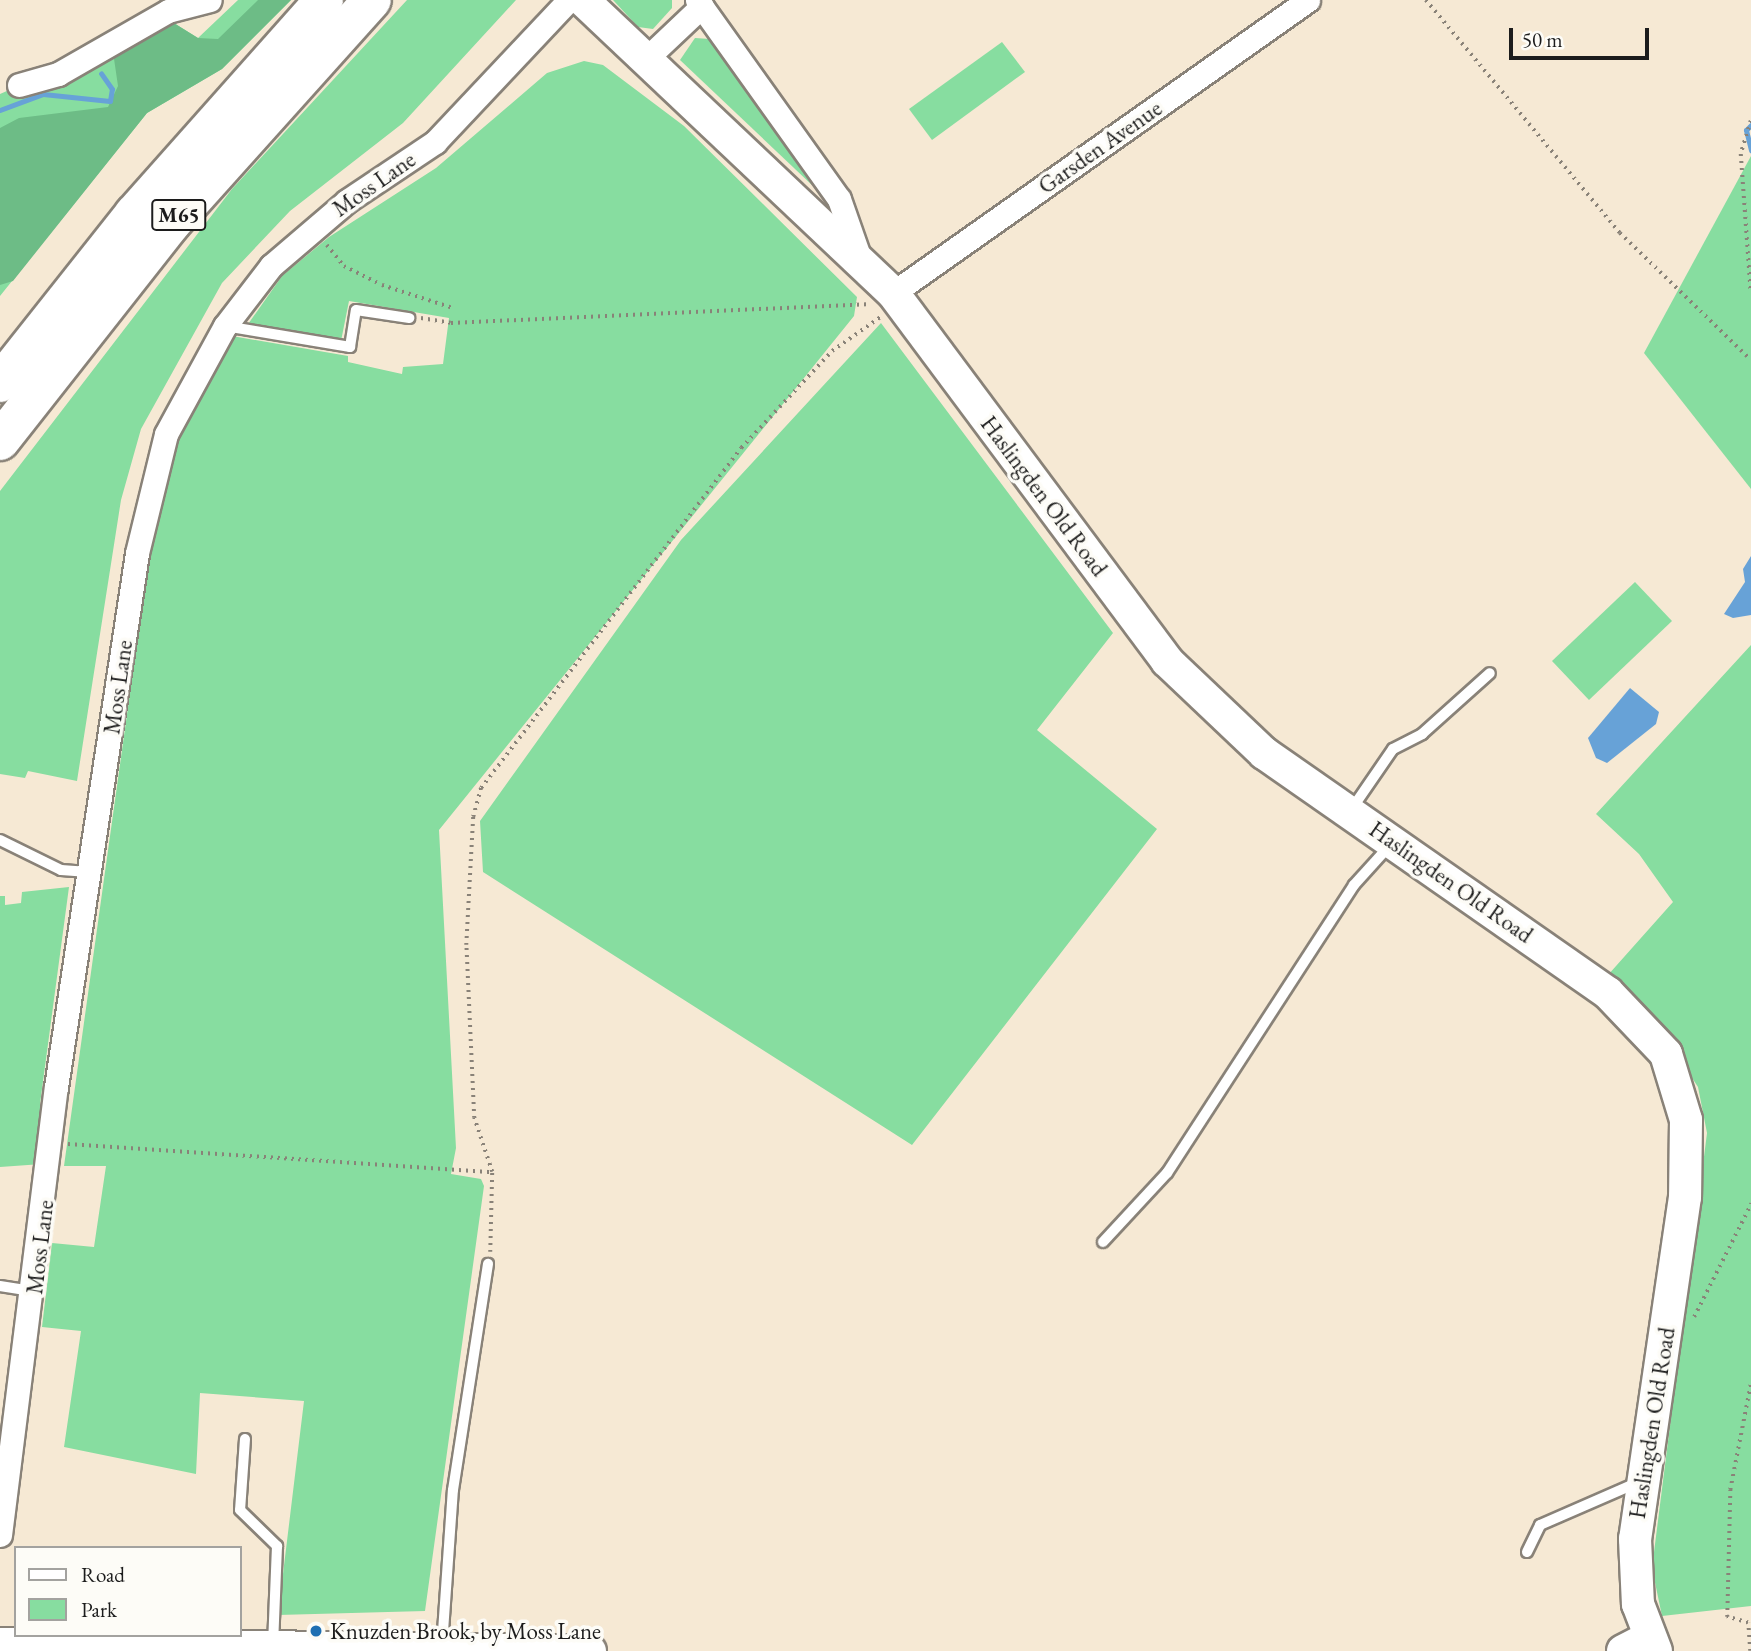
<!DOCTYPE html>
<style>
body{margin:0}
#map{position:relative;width:1751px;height:1651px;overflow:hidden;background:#f6e9d4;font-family:"EB Garamond",serif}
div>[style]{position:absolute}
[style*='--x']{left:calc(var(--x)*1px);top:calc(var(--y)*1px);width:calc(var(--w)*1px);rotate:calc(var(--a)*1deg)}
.green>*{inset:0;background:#87dda0}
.forest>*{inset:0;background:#6dbc86}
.water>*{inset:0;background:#67a2d7}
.stream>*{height:5px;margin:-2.5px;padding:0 2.5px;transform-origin:2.5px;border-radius:2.5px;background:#67a2d7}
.path>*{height:3.5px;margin-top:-1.75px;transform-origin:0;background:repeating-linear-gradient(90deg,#898278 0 2px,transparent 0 7px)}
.roads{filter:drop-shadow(2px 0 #898278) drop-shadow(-2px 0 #898278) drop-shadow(0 2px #898278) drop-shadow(0 -2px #898278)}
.lane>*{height:10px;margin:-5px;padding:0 5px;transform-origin:5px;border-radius:5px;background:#fff}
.street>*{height:23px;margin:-11.5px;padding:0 11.5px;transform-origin:11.5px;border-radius:11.5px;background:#fff}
.secondary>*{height:32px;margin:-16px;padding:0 16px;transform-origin:16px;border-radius:16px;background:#fff}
.highway>*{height:38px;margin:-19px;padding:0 19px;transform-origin:19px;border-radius:19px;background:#fff}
.dots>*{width:19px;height:19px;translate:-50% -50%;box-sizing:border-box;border:4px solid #fdfcf7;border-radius:50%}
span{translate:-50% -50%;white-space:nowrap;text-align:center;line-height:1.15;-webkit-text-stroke:7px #fdfcf7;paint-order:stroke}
.shield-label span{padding:2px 5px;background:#fdfcf7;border:2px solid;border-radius:5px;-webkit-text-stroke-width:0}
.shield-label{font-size:21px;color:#1c1c1c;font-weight:700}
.street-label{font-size:23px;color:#1c1c1c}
.poi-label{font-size:23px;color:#1c1c1c}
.left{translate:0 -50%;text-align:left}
.legend{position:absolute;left:14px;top:1546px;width:228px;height:91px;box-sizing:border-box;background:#fdfcf7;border:2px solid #a3a29f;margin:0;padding:9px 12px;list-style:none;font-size:21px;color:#1c1c1c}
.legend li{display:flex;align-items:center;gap:14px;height:35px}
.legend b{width:35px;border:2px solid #a3a29f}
.scale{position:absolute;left:1509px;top:28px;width:140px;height:32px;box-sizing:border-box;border:4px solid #1c1c1c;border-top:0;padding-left:9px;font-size:21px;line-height:24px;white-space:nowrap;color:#1c1c1c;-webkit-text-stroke:5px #fdfcf7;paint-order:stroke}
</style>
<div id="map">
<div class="green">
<div style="clip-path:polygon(238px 0,291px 0,222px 69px,147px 113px,0 296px,0 94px,169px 20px,198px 38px)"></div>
<div style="clip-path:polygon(407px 0,516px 0,403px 123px,290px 211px,222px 283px,141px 429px,121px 500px,77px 781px,28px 771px,25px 778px,0 774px,0 491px,232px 189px)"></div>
<div style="clip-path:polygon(613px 0,672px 0,672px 8px,653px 29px,638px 27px)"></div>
<div style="clip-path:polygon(695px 38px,710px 39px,813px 186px,680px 60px)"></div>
<div style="clip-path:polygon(1002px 42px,1025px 72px,932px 140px,909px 109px)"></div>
<div style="clip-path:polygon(584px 61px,603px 65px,684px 126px,857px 297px,854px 316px,439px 830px,456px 1148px,451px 1174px,481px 1179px,484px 1186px,425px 1611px,278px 1615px,304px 1401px,200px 1393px,196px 1474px,64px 1447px,81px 1331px,42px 1327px,52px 1243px,94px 1247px,106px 1166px,64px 1166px,157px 499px,189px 412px,232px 336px,348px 356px,348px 362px,402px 374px,403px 367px,443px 364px,449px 318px,349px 301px,341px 341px,246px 327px,282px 276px,329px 237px,436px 168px,547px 73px)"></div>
<div style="clip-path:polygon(1751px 156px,1751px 489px,1644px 353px)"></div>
<div style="clip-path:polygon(881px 323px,1113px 633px,1037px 730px,1157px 829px,912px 1145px,483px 872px,480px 821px,681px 540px)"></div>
<div style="clip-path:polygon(1635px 582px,1672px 621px,1589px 700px,1552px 661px)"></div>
<div style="clip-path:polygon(1751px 645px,1751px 1606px,1662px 1616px,1652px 1568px,1707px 1133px,1698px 1087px,1662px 1032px,1608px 975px,1673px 902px,1639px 854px,1596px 814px)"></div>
<div style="clip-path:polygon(69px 887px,40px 1104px,47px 1117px,42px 1164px,0 1167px,0 896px,5px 896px,5px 905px,21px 903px,22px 892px)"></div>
</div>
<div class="forest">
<div style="clip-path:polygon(258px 0,291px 0,222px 69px,147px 113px,13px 281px,0 285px,0 128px,19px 118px,108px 107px,118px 86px,113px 52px,169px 20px,198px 38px,218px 39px)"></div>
</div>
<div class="water">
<div style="clip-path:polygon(1751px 556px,1751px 615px,1733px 618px,1724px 614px,1745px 582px,1743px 569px)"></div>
<div style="clip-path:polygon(1630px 688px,1659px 712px,1656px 724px,1607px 763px,1596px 758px,1588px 738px)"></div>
</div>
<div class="stream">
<div style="--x:0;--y:110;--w:46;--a:-20.4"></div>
<div style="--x:43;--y:94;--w:67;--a:6"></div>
<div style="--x:110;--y:101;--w:12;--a:-81"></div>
<div style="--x:112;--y:89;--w:19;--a:-125"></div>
<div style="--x:1751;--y:125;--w:7;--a:135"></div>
<div style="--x:1746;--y:130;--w:21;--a:76"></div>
</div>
<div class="path">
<div style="--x:1426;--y:0;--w:303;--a:50.2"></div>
<div style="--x:1620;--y:233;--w:182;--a:44.1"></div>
<div style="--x:1751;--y:121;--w:34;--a:107"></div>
<div style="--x:1741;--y:154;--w:138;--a:85.9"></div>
<div style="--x:327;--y:245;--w:27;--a:51"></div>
<div style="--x:344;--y:266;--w:42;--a:26.6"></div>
<div style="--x:382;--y:285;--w:75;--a:17.9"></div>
<div style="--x:421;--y:318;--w:30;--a:9"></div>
<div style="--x:451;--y:323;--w:416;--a:-2.6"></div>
<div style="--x:68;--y:1144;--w:425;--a:3.8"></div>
<div style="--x:490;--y:1252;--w:80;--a:-88.6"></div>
<div style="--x:492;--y:1172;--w:57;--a:-108.4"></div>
<div style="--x:474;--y:1118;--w:173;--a:-92.6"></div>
<div style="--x:466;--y:945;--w:128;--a:-86.9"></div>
<div style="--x:473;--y:817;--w:30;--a:-75"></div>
<div style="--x:481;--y:788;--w:428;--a:-52.6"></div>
<div style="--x:741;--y:448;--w:133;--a:-46.8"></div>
<div style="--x:832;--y:351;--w:61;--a:-35"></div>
<div style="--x:1694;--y:1317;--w:127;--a:-63.2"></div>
<div style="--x:1750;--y:1651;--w:28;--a:-94"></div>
<div style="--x:1748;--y:1623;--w:22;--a:-164"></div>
<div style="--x:1727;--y:1617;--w:127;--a:-88.6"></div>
<div style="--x:1730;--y:1490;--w:110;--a:-79"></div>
</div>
<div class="roads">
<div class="lane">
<div style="--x:225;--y:326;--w:127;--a:9.5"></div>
<div style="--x:350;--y:347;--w:37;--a:-81"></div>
<div style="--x:356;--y:310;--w:54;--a:8.6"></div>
<div style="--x:1351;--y:810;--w:74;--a:-55.5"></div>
<div style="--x:1393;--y:749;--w:33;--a:-27"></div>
<div style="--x:1422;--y:734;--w:91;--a:-41.9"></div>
<div style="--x:0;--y:840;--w:68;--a:26.2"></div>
<div style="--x:61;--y:870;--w:28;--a:4"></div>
<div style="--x:1103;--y:1242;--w:94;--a:-47.2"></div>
<div style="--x:1167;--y:1173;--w:343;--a:-57"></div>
<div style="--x:1354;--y:885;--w:55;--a:-47.9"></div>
<div style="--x:0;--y:1286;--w:32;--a:9"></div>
<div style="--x:245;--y:1439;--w:71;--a:94"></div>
<div style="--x:240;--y:1510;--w:52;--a:44.2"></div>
<div style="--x:277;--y:1546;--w:99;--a:92.3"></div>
<div style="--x:1527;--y:1552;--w:30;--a:-64"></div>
<div style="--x:1540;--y:1525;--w:108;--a:-23.5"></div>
<div style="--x:442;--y:1646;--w:156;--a:-86"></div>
<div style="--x:453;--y:1490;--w:229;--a:-81.2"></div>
</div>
<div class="street">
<div style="--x:697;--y:0;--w:244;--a:54.5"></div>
<div style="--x:839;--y:199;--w:60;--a:70.7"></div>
<div style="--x:648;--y:57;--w:74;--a:-43.4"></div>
<div style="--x:19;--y:85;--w:41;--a:-15.8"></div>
<div style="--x:58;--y:74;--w:127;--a:-29.8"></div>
<div style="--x:168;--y:11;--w:43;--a:-14.7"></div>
<div style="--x:893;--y:293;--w:508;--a:-35.22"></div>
<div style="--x:0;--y:1535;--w:451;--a:-82.9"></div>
<div style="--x:56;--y:1087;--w:540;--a:-81.37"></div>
<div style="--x:137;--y:553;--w:122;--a:-76.3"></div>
<div style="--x:166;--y:434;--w:123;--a:-61.4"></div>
<div style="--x:225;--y:326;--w:76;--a:-52.5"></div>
<div style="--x:271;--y:266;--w:100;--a:-40.5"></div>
<div style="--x:347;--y:201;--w:106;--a:-33.8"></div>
<div style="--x:435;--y:142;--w:195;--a:-46.7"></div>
</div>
<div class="secondary">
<div style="--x:583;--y:0;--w:427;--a:43.4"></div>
<div style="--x:893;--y:293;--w:459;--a:53.3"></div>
<div style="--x:1167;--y:661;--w:134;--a:43.5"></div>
<div style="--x:1264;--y:753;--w:419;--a:34.9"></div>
<div style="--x:1608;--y:993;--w:84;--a:46.4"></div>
<div style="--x:1666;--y:1054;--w:69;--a:73.1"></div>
<div style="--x:1686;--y:1120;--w:77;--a:90.7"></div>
<div style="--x:1685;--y:1197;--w:346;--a:98.3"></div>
<div style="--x:1635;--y:1539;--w:65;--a:87.4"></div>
<div style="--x:1638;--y:1604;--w:50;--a:69"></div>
<div style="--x:0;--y:1644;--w:590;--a:0.68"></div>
<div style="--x:1623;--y:1651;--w:29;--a:-27"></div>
</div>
<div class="highway">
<div style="--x:0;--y:383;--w:216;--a:-51.6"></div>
<div style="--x:134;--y:214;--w:286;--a:-48.4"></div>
<div style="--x:0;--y:441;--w:275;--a:-51.8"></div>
<div style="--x:170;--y:225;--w:302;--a:-48.1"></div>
</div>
</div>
<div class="dots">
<div style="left:316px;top:1631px;background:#1f6fb2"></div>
</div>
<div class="shield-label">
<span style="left:179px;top:215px">M65</span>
</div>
<div class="street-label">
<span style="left:1100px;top:147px;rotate:-35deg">Garsden Avenue</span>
<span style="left:374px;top:184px;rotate:-35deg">Moss Lane</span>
<span style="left:1044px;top:496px;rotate:53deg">Haslingden Old Road</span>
<span style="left:118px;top:687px;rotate:-82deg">Moss Lane</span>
<span style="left:1451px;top:882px;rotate:35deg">Haslingden Old Road</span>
<span style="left:40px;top:1247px;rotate:-83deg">Moss Lane</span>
<span style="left:1652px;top:1423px;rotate:-81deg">Haslingden Old Road</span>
</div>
<div class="poi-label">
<span class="left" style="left:330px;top:1631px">Knuzden Brook, by Moss Lane</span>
</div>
<ul class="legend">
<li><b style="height:9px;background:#fff"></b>Road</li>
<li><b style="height:19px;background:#87dda0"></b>Park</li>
</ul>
<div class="scale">50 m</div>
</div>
